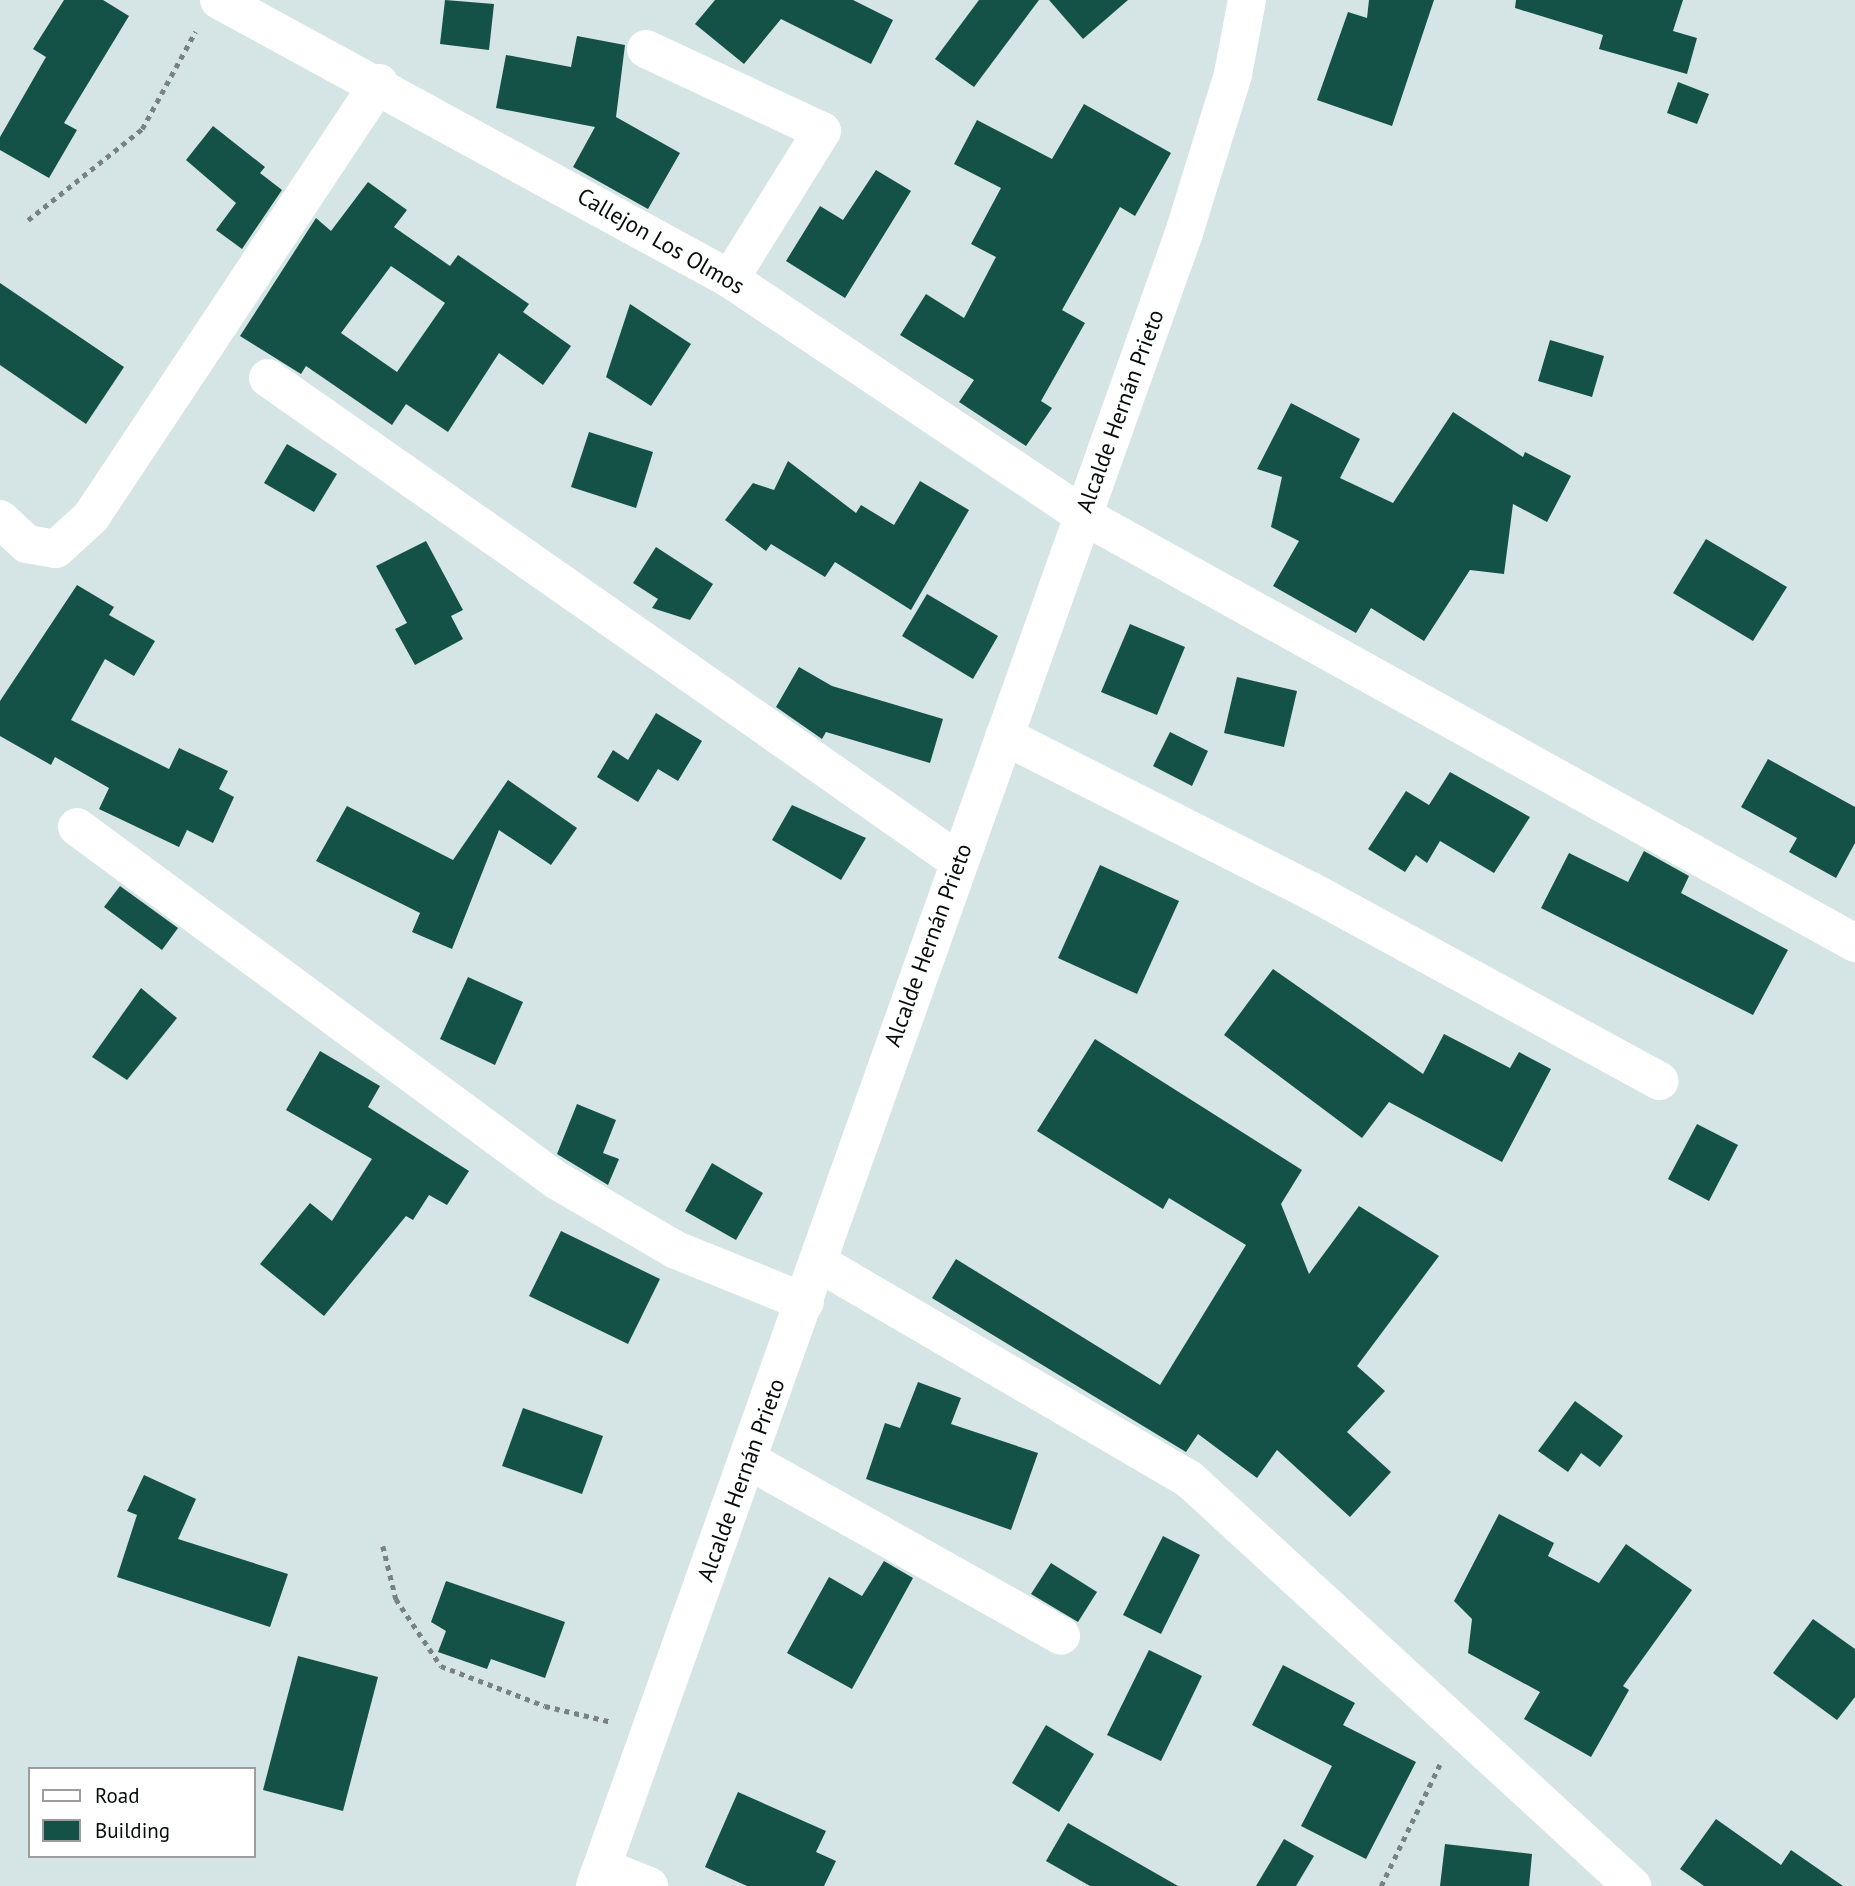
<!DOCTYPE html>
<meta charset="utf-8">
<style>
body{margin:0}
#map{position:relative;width:1855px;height:1886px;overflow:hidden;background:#d5e4e5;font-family:"PT Sans",sans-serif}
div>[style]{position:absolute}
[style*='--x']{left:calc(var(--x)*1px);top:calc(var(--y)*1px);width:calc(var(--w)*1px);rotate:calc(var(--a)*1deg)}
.building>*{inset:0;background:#145247}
.path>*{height:4.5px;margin-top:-2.25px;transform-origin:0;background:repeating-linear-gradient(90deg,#788283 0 5px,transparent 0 10px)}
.minor>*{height:38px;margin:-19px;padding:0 19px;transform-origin:19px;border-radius:19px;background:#fff}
.secondary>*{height:38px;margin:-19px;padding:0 19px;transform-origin:19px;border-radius:19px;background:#fff}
span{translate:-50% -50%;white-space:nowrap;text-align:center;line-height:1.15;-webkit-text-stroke:7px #fff;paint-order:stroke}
.street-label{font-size:23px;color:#080c0d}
.legend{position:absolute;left:28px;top:1767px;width:228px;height:91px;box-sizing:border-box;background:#fff;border:2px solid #9c9e9e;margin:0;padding:9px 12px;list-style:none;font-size:21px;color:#080c0d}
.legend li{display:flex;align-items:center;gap:14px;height:35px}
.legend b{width:35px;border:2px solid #9c9e9e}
</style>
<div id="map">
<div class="building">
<div style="clip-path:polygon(64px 0,103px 0,129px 16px,64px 123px,77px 130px,49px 178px,0 150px,0 137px,46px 57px,33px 49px)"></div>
<div style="clip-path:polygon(445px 0,494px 4px,489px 50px,440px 44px)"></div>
<div style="clip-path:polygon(715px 0,853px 0,893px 20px,871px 64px,781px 19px,744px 64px,695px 24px)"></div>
<div style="clip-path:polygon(979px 0,1039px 0,974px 87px,935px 59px)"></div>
<div style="clip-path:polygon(1049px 0,1128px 0,1083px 39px)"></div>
<div style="clip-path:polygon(1369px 0,1434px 0,1392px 126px,1317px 100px,1348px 12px,1367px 18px)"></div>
<div style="clip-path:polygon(1516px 0,1683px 0,1673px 31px,1697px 38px,1687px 74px,1599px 49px,1603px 35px,1515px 8px)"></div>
<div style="clip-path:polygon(577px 36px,625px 45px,616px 117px,680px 153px,648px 209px,573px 167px,595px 127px,496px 108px,506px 55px,571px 67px)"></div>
<div style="clip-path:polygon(1678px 82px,1709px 94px,1697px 124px,1667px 113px)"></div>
<div style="clip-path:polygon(1084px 104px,1171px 153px,1135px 216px,1120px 207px,1062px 310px,1085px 323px,1041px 401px,1052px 408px,1026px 446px,959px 402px,974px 380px,900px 335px,926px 294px,964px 318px,996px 257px,971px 244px,1001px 188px,954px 164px,977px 120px,1052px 159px)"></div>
<div style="clip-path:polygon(213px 126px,265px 167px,260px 173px,282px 190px,242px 249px,216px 230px,236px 203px,186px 160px)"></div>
<div style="clip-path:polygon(876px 170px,911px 191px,845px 298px,786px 261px,820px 206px,843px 220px)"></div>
<div style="clip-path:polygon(evenodd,368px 182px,407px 210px,394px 227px,450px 266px,458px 255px,529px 304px,523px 312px,571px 346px,543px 385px,499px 353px,448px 432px,406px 404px,392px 425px,306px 366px,301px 374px,240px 336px,316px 218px,331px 231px,368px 182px,391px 266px,445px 303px,397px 372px,341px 333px,391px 266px)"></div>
<div style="clip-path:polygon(0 283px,124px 367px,86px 424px,0 365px)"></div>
<div style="clip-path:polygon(630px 304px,691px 344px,651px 406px,606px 377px)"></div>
<div style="clip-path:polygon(1550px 340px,1604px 356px,1592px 397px,1538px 381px)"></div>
<div style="clip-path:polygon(1291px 403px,1360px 439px,1340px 478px,1393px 503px,1453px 412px,1523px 457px,1525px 452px,1571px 476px,1547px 522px,1513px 504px,1504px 574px,1470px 570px,1424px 641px,1371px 608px,1356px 633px,1273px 586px,1299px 541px,1271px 527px,1282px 477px,1257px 469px)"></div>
<div style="clip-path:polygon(589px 432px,653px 452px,636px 508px,571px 487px)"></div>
<div style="clip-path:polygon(287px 444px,337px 474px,314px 512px,264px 483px)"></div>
<div style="clip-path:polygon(788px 461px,856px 513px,861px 505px,894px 525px,920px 481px,969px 510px,911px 610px,835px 562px,825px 577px,771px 544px,766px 551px,725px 520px,753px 483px,774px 490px)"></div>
<div style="clip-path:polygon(1706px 539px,1787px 587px,1753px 641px,1673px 593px)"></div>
<div style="clip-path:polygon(426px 541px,463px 610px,451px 616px,463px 639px,415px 665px,395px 629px,407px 623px,376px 566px)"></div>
<div style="clip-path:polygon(656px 547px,713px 584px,690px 620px,652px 608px,658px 599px,633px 583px)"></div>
<div style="clip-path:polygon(77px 585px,114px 607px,109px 615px,155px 641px,134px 676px,105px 659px,71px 720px,169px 769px,179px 748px,228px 771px,219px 789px,234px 797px,213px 843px,187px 830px,179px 847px,99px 809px,109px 788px,55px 757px,51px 765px,0 736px,0 701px)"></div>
<div style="clip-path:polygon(927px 594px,998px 636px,973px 679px,902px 636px)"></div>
<div style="clip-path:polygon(1130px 624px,1185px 647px,1157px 715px,1101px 692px)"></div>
<div style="clip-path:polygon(799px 667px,832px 686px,943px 719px,930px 763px,826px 732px,822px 739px,776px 707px)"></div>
<div style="clip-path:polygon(1237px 677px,1297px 691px,1284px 747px,1224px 733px)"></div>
<div style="clip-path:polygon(656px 713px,702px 741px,678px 781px,658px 769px,638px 802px,597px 777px,613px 750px,628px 760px)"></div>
<div style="clip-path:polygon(1170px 732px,1208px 751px,1192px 786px,1153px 766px)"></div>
<div style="clip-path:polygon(1768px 759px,1855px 807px,1855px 843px,1836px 878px,1789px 852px,1797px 838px,1741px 807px)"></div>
<div style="clip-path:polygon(1450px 772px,1530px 817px,1494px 873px,1440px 841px,1427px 863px,1416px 855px,1405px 872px,1368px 849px,1406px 791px,1429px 805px)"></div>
<div style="clip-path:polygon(508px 780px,577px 828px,551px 865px,499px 830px,452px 949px,412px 932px,420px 913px,316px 861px,347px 806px,453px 860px)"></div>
<div style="clip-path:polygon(792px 805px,866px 838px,841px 880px,772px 840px)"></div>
<div style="clip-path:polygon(1644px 851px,1689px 876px,1681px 893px,1788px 950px,1753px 1015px,1541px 908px,1569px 853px,1628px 882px)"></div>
<div style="clip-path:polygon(1100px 865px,1179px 901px,1137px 994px,1058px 958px)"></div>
<div style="clip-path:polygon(120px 886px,178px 928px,162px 950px,104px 907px)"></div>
<div style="clip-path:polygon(1273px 969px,1423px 1074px,1444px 1034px,1510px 1068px,1519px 1052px,1551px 1069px,1502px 1162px,1389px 1102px,1362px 1138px,1224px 1035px)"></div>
<div style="clip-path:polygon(468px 977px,523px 1002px,495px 1065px,440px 1039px)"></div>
<div style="clip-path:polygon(141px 988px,177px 1018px,127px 1080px,92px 1057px)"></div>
<div style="clip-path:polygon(1095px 1039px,1302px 1170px,1281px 1204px,1309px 1274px,1359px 1206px,1439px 1256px,1357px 1366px,1385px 1391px,1347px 1432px,1391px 1472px,1350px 1517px,1277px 1450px,1257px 1478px,1198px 1434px,1186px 1452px,932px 1298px,956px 1259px,1160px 1385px,1246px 1245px,1169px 1198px,1163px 1209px,1037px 1131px)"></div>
<div style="clip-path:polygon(320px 1051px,380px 1086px,368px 1107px,469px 1171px,447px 1205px,429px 1195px,413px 1220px,406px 1216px,324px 1316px,260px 1264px,310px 1203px,332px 1221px,372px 1159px,286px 1110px)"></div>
<div style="clip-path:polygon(577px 1104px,616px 1120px,603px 1153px,619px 1159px,608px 1185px,557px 1154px)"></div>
<div style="clip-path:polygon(1697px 1124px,1738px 1145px,1709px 1201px,1668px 1179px)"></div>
<div style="clip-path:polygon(712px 1163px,763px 1193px,736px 1240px,685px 1211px)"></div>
<div style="clip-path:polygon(561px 1231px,660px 1279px,628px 1344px,529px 1296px)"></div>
<div style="clip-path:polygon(918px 1382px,961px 1398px,951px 1424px,1038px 1453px,1011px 1530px,866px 1479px,885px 1423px,900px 1428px)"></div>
<div style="clip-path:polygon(1575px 1401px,1623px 1436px,1600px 1467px,1581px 1453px,1568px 1472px,1538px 1451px)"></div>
<div style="clip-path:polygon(523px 1408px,603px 1436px,582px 1494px,502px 1466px)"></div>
<div style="clip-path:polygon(144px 1475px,196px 1499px,178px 1539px,288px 1574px,270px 1627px,117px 1577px,137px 1515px,127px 1511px)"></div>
<div style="clip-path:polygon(1499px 1514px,1554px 1543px,1548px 1556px,1599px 1583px,1626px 1544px,1692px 1590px,1623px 1686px,1629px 1690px,1591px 1757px,1524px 1719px,1540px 1692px,1468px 1653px,1472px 1619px,1454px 1601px)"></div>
<div style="clip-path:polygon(1163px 1536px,1200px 1555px,1161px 1634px,1123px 1615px)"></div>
<div style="clip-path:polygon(884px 1561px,913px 1578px,852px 1689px,787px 1653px,829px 1577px,862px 1596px)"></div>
<div style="clip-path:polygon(1051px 1563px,1097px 1592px,1078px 1622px,1031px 1594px)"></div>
<div style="clip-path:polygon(446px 1581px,565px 1622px,545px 1678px,491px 1659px,487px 1669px,438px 1652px,446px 1631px,431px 1622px)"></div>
<div style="clip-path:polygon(1813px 1619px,1855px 1649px,1855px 1697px,1837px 1720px,1773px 1673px)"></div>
<div style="clip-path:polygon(1149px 1650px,1202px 1676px,1161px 1761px,1107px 1735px)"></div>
<div style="clip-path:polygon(298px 1656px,378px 1677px,343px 1811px,263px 1790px)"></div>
<div style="clip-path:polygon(1283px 1665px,1355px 1703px,1343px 1725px,1416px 1762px,1366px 1859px,1301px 1826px,1332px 1766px,1252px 1725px)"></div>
<div style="clip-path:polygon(1046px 1725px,1094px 1754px,1059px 1812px,1012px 1783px)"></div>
<div style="clip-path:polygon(738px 1792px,826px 1831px,816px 1852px,836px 1861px,824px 1886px,747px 1886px,705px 1867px)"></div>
<div style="clip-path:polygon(1716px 1819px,1781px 1865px,1791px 1850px,1843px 1886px,1704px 1886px,1680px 1869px)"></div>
<div style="clip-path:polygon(1068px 1823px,1178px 1886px,1090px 1886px,1046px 1861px)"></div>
<div style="clip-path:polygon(1284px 1839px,1314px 1856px,1296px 1886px,1256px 1886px)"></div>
<div style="clip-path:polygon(1445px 1844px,1532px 1854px,1529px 1886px,1440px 1886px)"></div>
</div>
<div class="path">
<div style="--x:28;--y:220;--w:146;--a:-38.6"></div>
<div style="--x:142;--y:129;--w:111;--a:-61.3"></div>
<div style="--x:383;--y:1546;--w:55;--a:76.2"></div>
<div style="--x:396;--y:1599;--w:81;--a:56.1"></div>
<div style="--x:441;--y:1666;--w:111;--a:21"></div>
<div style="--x:545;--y:1706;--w:69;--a:13.4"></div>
<div style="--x:1381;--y:1886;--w:138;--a:-64.2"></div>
</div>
<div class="minor">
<div style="--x:219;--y:0;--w:582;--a:28.63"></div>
<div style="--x:730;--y:279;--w:424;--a:33.8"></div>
<div style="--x:1082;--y:515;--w:884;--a:28.97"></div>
<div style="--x:646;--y:49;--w:194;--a:25"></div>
<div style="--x:822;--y:131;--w:174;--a:121.9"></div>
<div style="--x:268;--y:378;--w:842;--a:34.99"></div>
<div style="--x:0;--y:519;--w:37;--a:43"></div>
<div style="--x:27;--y:544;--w:29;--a:10"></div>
<div style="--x:56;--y:549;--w:47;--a:-42.4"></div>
<div style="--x:91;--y:517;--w:521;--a:-56.43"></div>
<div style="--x:1004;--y:736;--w:344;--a:26.8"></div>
<div style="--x:1311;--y:891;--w:397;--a:28.6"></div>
<div style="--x:77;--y:827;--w:595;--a:36.39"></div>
<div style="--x:556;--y:1180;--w:139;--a:30.3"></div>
<div style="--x:676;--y:1250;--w:139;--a:22"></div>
<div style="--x:819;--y:1263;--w:428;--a:30.3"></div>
<div style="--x:1189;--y:1479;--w:602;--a:42.57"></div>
<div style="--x:748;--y:1460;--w:359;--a:29.3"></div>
<div style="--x:602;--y:1867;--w:51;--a:22"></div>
</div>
<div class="secondary">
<div style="--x:595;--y:1886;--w:1752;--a:-70.39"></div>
<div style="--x:1183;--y:236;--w:170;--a:-72.8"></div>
<div style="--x:1233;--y:74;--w:75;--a:-79.3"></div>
</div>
<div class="street-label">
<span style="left:661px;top:241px;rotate:30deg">Callejon Los Olmos</span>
<span style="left:1120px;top:411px;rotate:-70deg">Alcalde Hernán Prieto</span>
<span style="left:928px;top:945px;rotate:-70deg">Alcalde Hernán Prieto</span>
<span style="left:741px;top:1480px;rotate:-70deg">Alcalde Hernán Prieto</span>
</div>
<ul class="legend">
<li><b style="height:9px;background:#fff"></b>Road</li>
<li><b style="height:19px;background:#145247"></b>Building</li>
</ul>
</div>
